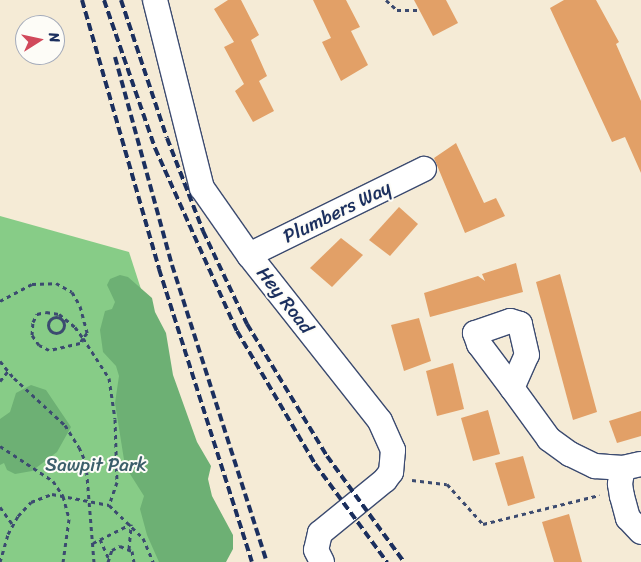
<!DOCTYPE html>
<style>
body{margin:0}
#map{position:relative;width:641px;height:562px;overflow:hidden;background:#f5ebd6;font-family:Sriracha,sans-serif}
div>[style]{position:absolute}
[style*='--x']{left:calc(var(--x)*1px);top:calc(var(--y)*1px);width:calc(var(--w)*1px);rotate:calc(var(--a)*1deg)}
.green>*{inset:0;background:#87cc87}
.forest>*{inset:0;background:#6db074}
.building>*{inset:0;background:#e2a067}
.path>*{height:3px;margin-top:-1.5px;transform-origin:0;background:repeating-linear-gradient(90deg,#3c4b70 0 4px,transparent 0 8px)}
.path>.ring{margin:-1.5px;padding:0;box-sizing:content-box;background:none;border:3px solid #3c4b70;border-radius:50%}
.roads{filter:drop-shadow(1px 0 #3c4b70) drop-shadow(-1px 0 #3c4b70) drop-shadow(0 1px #3c4b70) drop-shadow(0 -1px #3c4b70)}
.minor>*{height:24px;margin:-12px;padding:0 12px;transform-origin:12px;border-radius:12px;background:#fff}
.rail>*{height:4px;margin-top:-2px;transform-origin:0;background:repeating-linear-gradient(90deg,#1b2f5e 0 8px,transparent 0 12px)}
span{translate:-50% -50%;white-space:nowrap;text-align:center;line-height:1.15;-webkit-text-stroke:4px #fdfcf7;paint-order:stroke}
.street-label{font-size:19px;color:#1b2f5e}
.park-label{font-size:19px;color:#3b5e6a}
.north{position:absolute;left:15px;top:15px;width:50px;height:50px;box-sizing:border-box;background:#fdfcf7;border:1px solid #a3aaba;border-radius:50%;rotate:80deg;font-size:14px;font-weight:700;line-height:20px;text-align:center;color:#1b2f5e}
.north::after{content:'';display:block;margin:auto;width:18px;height:22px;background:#d1495b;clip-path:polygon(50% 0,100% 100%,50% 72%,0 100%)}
</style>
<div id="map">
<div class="green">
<div style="clip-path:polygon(0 216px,129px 252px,226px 552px,218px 562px,0 562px)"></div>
</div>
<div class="forest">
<div style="clip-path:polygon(120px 275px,128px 277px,152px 298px,155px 312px,166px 333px,173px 375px,197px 442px,211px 466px,208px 479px,212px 496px,233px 535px,233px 549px,226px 562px,159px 562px,147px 535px,140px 509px,144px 496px,125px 466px,115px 403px,119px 376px,116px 366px,103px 352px,100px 330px,105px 311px,112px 309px,115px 302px,107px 285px,110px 279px)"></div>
<div style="clip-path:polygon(31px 385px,46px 390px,71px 427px,57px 452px,32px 471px,15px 474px,7px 470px,4px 463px,0 465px,0 419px,10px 412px,16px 393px)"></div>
</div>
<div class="building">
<div style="clip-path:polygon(228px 0,241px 0,259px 35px,251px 40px,267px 76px,259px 81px,274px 111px,253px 122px,235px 91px,244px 84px,224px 47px,234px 42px,214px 9px)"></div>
<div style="clip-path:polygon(313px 0,346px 0,360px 27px,351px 31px,368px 65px,341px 81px,322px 42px,331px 38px)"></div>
<div style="clip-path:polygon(414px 0,446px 0,458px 23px,433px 36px)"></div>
<div style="clip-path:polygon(564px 0,596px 0,619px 42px,616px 44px,641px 101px,641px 173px,625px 137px,612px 142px,550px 8px)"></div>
<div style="clip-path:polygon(456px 143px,484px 203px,496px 198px,505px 216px,465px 233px,434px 158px)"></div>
<div style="clip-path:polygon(399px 207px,418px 224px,390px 256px,369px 240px)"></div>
<div style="clip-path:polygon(341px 238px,363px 255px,332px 287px,310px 268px)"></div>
<div style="clip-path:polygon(516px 263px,523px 292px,430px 317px,424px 293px,478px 276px,485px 281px,482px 274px)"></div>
<div style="clip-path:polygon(560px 274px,597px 412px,573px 420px,536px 282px)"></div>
<div style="clip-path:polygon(419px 318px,431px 361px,404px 371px,391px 325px)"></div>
<div style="clip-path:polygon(453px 363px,464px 409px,437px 416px,426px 371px)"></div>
<div style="clip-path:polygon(488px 410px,500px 454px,473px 461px,461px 418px)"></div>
<div style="clip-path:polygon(641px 411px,641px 436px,617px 443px,609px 421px)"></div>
<div style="clip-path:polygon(523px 456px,535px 498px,508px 506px,495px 463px)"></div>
<div style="clip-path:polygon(569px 514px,582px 562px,554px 562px,542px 522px)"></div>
</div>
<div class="path">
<div style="--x:386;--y:0;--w:15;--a:42"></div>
<div style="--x:397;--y:10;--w:22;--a:0"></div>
<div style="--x:0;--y:301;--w:36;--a:-28"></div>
<div style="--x:32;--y:284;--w:24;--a:-2"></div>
<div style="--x:56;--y:283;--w:18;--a:29"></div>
<div style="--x:72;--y:292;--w:16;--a:60"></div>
<div style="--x:80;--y:306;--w:28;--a:75"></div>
<div style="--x:87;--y:333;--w:6;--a:129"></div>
<div style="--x:83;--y:338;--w:48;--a:57"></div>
<div style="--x:109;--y:378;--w:41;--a:81.7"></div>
<div style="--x:115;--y:419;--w:63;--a:88.2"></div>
<div style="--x:117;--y:482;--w:24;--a:109"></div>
<div style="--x:46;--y:312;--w:13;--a:9"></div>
<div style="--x:59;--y:314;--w:21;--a:39"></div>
<div style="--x:75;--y:327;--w:14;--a:54"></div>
<div style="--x:83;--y:338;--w:6;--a:121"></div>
<div style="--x:80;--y:343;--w:32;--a:167"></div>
<div style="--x:49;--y:350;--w:11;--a:-153"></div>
<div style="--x:39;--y:345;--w:12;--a:-125"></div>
<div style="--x:32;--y:335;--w:13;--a:-86"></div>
<div style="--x:33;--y:322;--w:9;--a:-63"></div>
<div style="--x:37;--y:314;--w:9;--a:-13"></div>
<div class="ring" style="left:48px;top:317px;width:13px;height:13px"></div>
<div style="--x:0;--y:361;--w:22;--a:51"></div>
<div style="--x:14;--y:378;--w:69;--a:42.7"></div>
<div style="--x:65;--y:425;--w:26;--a:58"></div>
<div style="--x:79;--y:447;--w:17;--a:66"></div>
<div style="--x:86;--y:463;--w:99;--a:85.4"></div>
<div style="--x:0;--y:381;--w:13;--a:-51"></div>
<div style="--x:0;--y:446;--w:64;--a:33.4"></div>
<div style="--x:53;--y:481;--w:18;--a:56"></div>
<div style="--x:63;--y:496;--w:24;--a:75"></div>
<div style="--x:69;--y:519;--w:43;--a:97.9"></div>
<div style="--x:412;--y:480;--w:35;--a:7"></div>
<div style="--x:447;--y:484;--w:54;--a:48"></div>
<div style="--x:483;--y:524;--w:120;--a:-14"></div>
<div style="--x:0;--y:507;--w:22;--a:54"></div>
<div style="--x:100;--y:539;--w:20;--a:66"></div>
<div style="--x:93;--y:543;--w:42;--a:-26.6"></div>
<div style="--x:129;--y:549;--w:25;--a:-85"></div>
<div style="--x:0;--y:562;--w:29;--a:-74"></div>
<div style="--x:8;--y:534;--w:21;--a:-61"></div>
<div style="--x:18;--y:516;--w:19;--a:-47"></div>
<div style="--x:31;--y:502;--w:22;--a:-21"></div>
<div style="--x:52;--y:494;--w:58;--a:10.9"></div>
<div style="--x:109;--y:505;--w:47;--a:44.1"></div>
<div style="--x:143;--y:538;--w:26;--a:67"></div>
<div style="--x:108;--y:562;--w:13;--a:-72"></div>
<div style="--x:112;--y:550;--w:9;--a:-27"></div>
<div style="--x:120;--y:546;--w:13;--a:23"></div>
<div style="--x:132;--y:551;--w:11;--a:80"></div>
</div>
<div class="roads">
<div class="minor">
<div style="--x:155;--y:0;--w:194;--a:76"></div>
<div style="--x:202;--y:188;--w:82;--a:55"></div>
<div style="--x:249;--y:255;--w:211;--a:51.7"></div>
<div style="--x:380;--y:421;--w:32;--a:66"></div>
<div style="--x:393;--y:450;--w:22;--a:95"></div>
<div style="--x:391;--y:472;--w:10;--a:127"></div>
<div style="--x:385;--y:480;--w:84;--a:140.8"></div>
<div style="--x:320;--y:533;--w:17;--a:103"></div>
<div style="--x:316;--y:550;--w:13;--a:63"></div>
<div style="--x:249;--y:255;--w:195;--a:-26.2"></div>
<div style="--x:512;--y:388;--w:36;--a:-66"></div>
<div style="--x:527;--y:355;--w:32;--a:-103"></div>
<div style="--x:520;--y:324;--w:10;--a:-163"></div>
<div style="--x:510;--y:321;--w:37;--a:161"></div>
<div style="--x:475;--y:333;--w:12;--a:70"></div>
<div style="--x:479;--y:344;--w:55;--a:53.1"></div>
<div style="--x:512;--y:388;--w:63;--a:54"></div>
<div style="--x:549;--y:439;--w:26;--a:36"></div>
<div style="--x:570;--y:454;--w:28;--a:26"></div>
<div style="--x:595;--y:466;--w:28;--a:4"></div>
<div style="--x:623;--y:468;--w:18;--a:-13"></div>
<div style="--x:623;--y:468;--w:16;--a:101"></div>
<div style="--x:620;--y:484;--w:12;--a:81"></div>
<div style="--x:622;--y:496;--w:23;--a:75"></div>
<div style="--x:628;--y:518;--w:19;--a:47"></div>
</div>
</div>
<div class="rail">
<div style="--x:82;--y:0;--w:280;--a:74"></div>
<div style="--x:159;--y:269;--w:307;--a:72.4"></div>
<div style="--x:104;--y:0;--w:157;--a:71"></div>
<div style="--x:155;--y:148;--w:201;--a:65.9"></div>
<div style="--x:237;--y:331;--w:154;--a:59.6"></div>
<div style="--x:315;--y:464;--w:122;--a:53.7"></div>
<div style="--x:121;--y:0;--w:145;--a:71.6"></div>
<div style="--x:167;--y:138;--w:100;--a:68.8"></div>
<div style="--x:203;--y:231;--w:103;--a:64.7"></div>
<div style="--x:247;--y:324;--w:154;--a:58.8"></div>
<div style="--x:327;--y:456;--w:131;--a:54"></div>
<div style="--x:115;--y:57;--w:216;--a:74.7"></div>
<div style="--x:172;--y:265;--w:312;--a:72.3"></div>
</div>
<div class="street-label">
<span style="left:337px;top:212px;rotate:-26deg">Plumbers Way</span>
<span style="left:285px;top:300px;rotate:52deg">Hey Road</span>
</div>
<div class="park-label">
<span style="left:96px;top:465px">Sawpit Park</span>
</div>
<div class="north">N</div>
</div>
